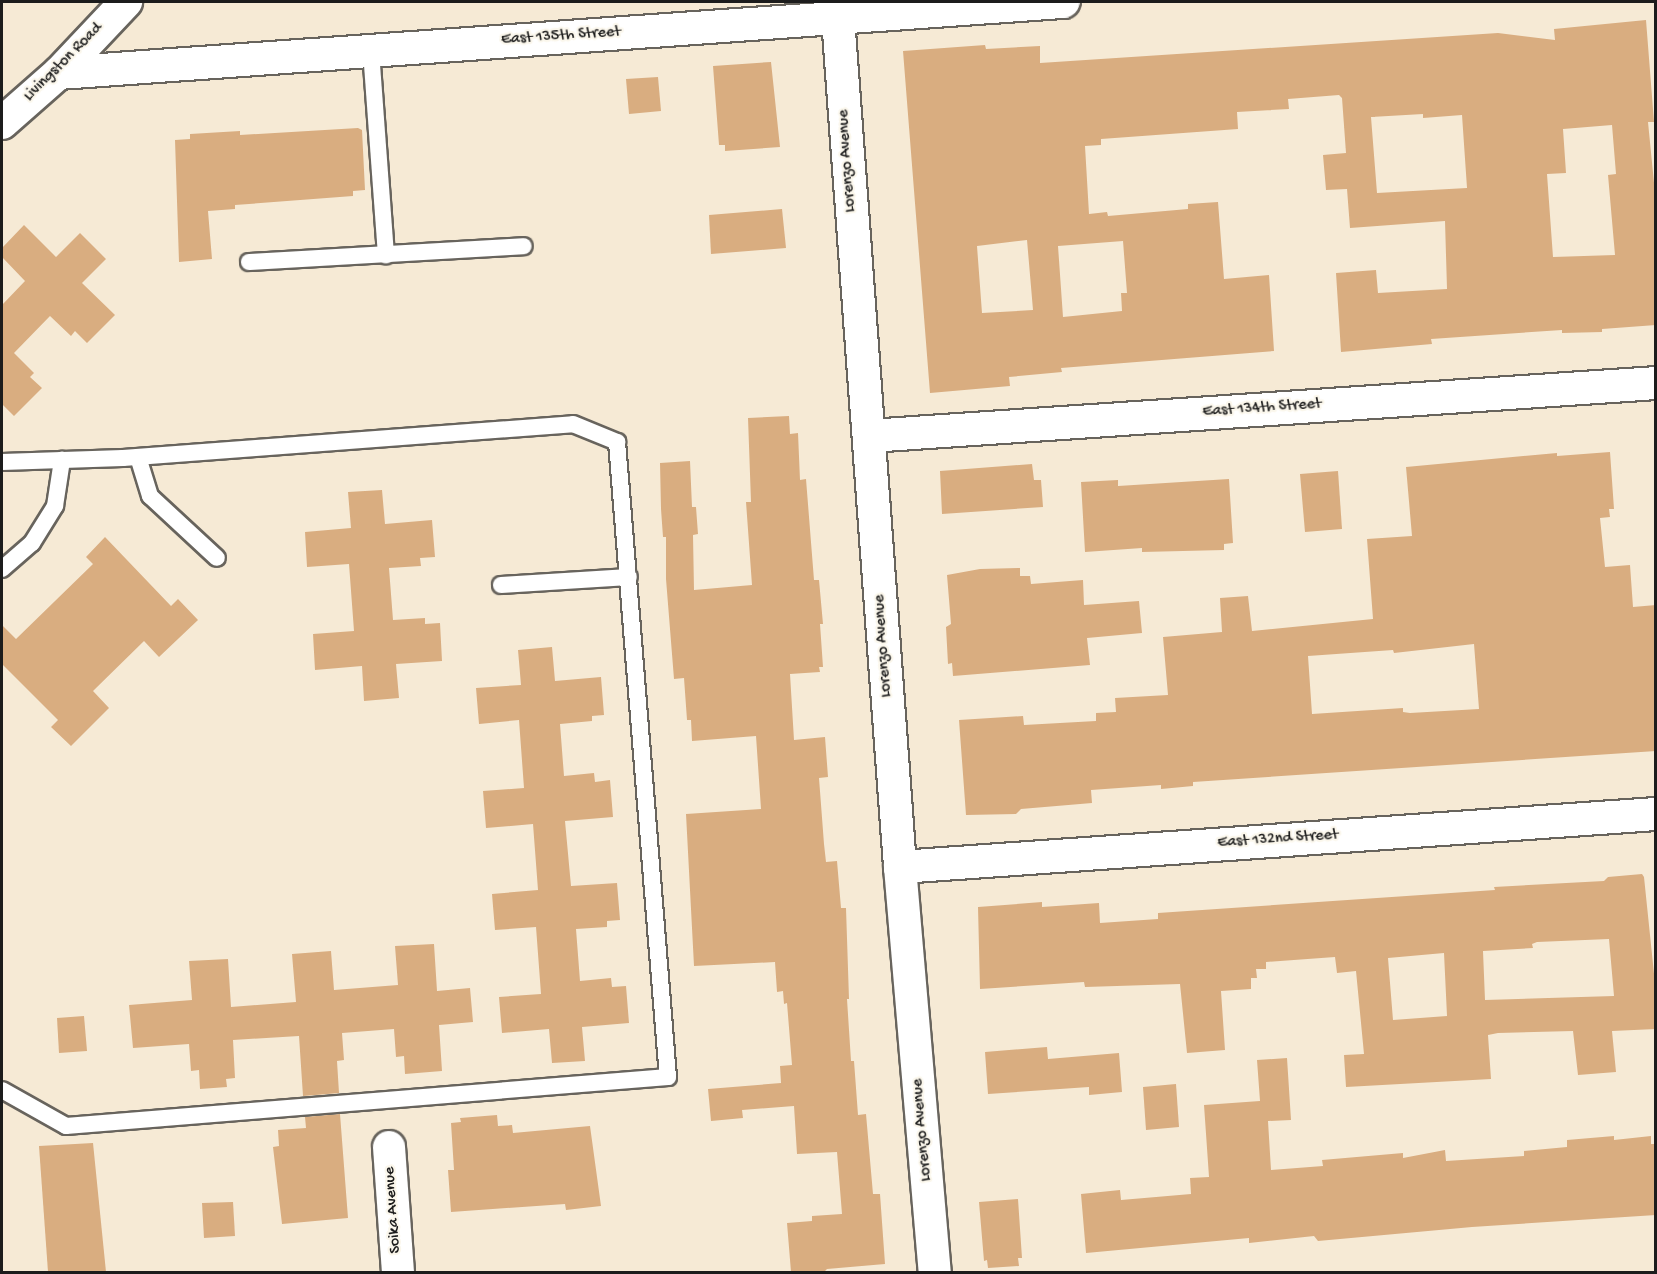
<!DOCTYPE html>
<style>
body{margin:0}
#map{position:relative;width:1657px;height:1274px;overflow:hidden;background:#f6ead5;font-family:"Gochi Hand",sans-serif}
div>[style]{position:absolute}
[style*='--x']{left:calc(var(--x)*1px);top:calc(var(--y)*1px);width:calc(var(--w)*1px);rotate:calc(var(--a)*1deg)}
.building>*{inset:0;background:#d9ad80}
.roads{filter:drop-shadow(2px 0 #68645d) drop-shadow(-2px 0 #68645d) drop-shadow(0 2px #68645d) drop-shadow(0 -2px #68645d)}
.service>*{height:16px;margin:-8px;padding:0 8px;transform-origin:8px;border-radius:8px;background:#fff}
.minor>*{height:32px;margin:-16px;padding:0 16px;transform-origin:16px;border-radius:16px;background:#fff}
span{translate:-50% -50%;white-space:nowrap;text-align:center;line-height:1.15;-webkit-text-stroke:4.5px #fbf7ec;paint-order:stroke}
.street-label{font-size:16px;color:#1c1c1c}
.frame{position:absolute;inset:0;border:3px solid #1c1c1c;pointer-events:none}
</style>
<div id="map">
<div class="building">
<div style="clip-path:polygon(evenodd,1646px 20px,1654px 122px,1648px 122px,1656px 203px,1656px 325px,1602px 329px,1602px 332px,1562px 333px,1562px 330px,1431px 339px,1432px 344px,1341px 352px,1336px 273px,1376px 270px,1378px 293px,1447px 289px,1445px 221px,1350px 228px,1347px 189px,1326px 190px,1323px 155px,1346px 153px,1342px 98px,1339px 95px,1288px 99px,1289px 109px,1237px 112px,1238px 129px,1101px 139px,1101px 145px,1085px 146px,1089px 214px,1107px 212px,1108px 216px,1188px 209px,1188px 204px,1218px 202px,1224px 279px,1269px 275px,1274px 351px,1061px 368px,1062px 372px,1009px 377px,1010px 386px,930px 393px,903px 51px,985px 45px,986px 49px,1040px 46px,1040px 63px,1498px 33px,1555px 40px,1554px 29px,1646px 20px,1423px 114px,1423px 118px,1462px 115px,1467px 188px,1377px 193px,1371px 117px,1423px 114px,1646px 20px,1612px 125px,1616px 174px,1608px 175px,1615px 255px,1553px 257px,1547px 174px,1566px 173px,1563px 129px,1612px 125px,1646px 20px,1027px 240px,1033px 310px,982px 313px,977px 246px,1027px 240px,1646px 20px,1123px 241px,1127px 293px,1121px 293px,1122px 311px,1063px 317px,1058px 246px,1123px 241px)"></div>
<div style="clip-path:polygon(771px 62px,780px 147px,725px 151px,725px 145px,719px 145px,713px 66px)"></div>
<div style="clip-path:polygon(658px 77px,661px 111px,629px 114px,626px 79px)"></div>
<div style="clip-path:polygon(358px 128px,362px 130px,365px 190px,353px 191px,353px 196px,235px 205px,235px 209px,208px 211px,212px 259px,179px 262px,175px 140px,190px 139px,190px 134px,240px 131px,240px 135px)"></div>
<div style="clip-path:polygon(782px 209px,786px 248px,711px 254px,709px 215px)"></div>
<div style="clip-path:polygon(24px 225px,56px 257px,80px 233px,106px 259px,82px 283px,115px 315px,87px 343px,75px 331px,71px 336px,50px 316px,14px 353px,34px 373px,30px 377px,42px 388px,14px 416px,2px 404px,2px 305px,25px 281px,2px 257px,2px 248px)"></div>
<div style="clip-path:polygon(789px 416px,790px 434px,798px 433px,800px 480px,806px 479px,814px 580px,819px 580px,823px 624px,820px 624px,823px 667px,819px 667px,820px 672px,790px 674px,794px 740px,825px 737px,828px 777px,819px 778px,824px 844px,826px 862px,837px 861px,841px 908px,846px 908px,849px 999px,847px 999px,851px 1061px,854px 1061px,858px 1115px,866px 1114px,873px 1194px,880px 1194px,885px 1264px,827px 1269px,824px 1272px,791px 1272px,787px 1223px,812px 1221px,812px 1216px,842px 1214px,837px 1152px,797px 1154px,794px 1106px,742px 1110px,743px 1118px,711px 1121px,708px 1089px,781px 1083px,780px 1066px,792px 1065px,787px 1003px,784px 1004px,783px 991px,777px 992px,775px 962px,694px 966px,686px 814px,761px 809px,756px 736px,692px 741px,691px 720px,687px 720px,684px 678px,674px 679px,666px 579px,666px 537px,663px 537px,661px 509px,660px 463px,690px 461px,692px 507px,696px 507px,698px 534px,693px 535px,694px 590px,752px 585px,746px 502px,751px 502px,748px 418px)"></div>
<div style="clip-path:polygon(evenodd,1610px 452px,1614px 509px,1609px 509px,1610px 517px,1600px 518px,1605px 567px,1630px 565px,1633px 607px,1656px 605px,1656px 751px,1193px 782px,1193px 786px,1161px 789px,1161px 785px,1091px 790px,1092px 803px,1021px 809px,1016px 814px,966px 815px,959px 720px,1023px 716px,1024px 725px,1096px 721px,1096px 713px,1116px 712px,1115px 698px,1168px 695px,1163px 637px,1222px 632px,1220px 598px,1248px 596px,1252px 631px,1373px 619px,1367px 539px,1412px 536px,1406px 467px,1557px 453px,1557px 456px,1610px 452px,1474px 644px,1479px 709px,1410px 713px,1403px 712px,1403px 708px,1312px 714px,1308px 656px,1393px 650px,1394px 653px,1474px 644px)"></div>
<div style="clip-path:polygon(1032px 464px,1034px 480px,1041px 480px,1043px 507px,942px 514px,940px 471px)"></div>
<div style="clip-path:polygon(1338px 471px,1342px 529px,1305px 532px,1300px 474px)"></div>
<div style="clip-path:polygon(1229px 479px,1233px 543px,1224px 544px,1224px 550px,1142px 552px,1142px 548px,1085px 552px,1081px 482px,1118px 480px,1118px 486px)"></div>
<div style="clip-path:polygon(382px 490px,385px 524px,432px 520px,435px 557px,420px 558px,421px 566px,389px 568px,393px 620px,425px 618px,425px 624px,440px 623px,442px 661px,396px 664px,399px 698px,364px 701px,362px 666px,315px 670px,313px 634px,354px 631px,349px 564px,307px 567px,305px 532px,351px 528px,348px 492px)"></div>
<div style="clip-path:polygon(105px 537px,171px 606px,178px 599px,198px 620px,159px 657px,144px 641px,93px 691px,109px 708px,71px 746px,51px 727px,58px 720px,2px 664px,2px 625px,16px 639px,93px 564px,86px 557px)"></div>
<div style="clip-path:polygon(1020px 568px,1020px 576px,1030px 576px,1031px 584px,1083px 580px,1084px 605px,1139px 601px,1142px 633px,1087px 638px,1090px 665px,953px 676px,952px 663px,948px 664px,946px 627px,951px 624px,947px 575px,980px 569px)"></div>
<div style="clip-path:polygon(552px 647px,555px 681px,601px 677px,604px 715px,592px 716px,592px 721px,560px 724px,564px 776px,594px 773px,595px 782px,610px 780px,613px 817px,565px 821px,571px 886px,617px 883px,620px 920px,607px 921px,607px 927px,576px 929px,580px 981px,611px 978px,612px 987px,626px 986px,629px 1023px,582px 1027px,585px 1061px,552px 1063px,549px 1029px,502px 1033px,499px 997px,541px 994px,536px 927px,495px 930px,492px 894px,538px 890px,533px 824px,486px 828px,483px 791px,524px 788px,519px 720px,479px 724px,476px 688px,521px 685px,518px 650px)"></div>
<div style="clip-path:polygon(evenodd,1642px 874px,1644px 877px,1656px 993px,1656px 1029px,1612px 1031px,1616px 1072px,1578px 1075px,1573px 1031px,1498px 1033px,1488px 1035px,1491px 1079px,1346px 1087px,1344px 1055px,1364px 1054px,1356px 971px,1337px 973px,1335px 957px,1266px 962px,1266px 969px,1256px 969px,1257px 978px,1251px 978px,1251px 989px,1221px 991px,1225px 1050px,1187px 1053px,1180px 984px,1085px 987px,1084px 982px,980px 989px,978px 907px,1042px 902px,1042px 907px,1099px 903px,1100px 923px,1158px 919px,1158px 913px,1495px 890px,1494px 887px,1604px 881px,1608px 877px,1642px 874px,1609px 939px,1614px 996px,1485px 1000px,1483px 951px,1533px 948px,1532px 944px,1537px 942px,1609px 939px,1642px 874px,1444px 953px,1447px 1016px,1393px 1020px,1388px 958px,1444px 953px)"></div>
<div style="clip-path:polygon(434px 944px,437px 991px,470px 988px,473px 1022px,439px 1025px,442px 1071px,405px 1074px,404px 1056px,396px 1057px,394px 1029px,342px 1033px,344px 1060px,337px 1061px,339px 1093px,303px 1096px,299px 1036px,233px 1040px,235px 1078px,226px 1079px,227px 1087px,200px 1089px,199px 1070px,191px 1071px,189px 1044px,133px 1048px,129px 1005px,192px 1000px,189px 961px,228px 959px,231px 1007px,296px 1002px,292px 954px,331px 951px,334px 990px,398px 985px,395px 946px)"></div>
<div style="clip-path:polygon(84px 1016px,87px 1051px,59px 1053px,57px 1018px)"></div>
<div style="clip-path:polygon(1047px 1047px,1048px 1059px,1119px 1053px,1122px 1092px,1089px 1095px,1089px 1087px,988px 1094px,985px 1052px)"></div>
<div style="clip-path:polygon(1287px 1058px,1291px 1120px,1268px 1121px,1271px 1170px,1323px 1166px,1322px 1160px,1403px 1153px,1403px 1158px,1445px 1150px,1446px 1161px,1524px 1156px,1524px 1151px,1567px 1147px,1567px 1140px,1614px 1136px,1614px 1140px,1651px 1136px,1651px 1144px,1656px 1144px,1656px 1215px,1472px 1227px,1318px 1241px,1314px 1236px,1249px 1243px,1249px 1238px,1086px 1253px,1081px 1194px,1120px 1190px,1121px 1200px,1191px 1194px,1190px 1178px,1209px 1177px,1204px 1105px,1260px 1101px,1257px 1060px)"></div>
<div style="clip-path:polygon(1176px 1084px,1179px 1127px,1146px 1130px,1143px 1087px)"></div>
<div style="clip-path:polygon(340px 1114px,348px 1218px,282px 1224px,273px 1147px,279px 1146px,278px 1130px,306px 1128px,305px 1117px)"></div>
<div style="clip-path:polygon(497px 1115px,498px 1126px,512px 1125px,513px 1133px,590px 1126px,601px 1206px,566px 1210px,565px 1204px,451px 1212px,448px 1170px,454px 1170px,451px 1123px,461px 1122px,460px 1118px)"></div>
<div style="clip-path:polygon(93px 1143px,106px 1272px,48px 1272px,39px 1146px)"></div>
<div style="clip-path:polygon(1018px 1199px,1022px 1258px,1018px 1258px,1019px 1266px,988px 1268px,987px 1260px,984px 1261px,979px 1202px)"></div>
<div style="clip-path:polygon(233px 1202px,235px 1236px,204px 1238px,202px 1203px)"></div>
</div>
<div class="roads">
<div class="service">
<div style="--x:371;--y:51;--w:205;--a:85.8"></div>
<div style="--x:249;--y:262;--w:275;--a:-3.3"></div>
<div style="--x:138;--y:457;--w:41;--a:72.9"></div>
<div style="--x:150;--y:496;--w:91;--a:42.8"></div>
<div style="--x:2;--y:462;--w:121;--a:-1.9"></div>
<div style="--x:123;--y:458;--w:451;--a:-4.3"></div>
<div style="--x:573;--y:424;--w:48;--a:22.2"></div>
<div style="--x:617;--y:442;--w:637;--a:85.41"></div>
<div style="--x:668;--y:1077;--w:604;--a:175.35"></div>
<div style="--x:66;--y:1126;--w:73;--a:-150.6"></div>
<div style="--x:2;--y:569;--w:40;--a:-41"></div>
<div style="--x:32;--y:543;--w:44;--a:-58.1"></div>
<div style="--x:55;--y:506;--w:47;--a:-81.3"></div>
<div style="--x:501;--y:585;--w:128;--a:-3.6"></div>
</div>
<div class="minor">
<div style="--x:838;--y:18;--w:851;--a:85.82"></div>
<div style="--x:900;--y:867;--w:407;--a:85.1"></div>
<div style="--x:59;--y:73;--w:1007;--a:-4.05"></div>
<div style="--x:2;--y:123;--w:76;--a:-41.3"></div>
<div style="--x:59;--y:73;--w:98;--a:-46.7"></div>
<div style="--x:869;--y:436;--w:789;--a:-3.85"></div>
<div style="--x:900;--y:867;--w:758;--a:-4.01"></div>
<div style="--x:389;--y:1147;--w:125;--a:85.9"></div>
</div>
</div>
<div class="street-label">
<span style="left:561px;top:37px;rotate:-4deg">East 135th Street</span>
<span style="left:64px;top:63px;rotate:-45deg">Livingston Road</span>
<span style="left:848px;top:161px;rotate:-94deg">Lorenzo Avenue</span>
<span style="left:1262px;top:409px;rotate:-4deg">East 134th Street</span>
<span style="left:884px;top:646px;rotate:-94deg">Lorenzo Avenue</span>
<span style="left:1278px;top:840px;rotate:-4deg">East 132nd Street</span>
<span style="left:923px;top:1130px;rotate:-95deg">Lorenzo Avenue</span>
<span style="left:394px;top:1210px;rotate:-94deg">Soika Avenue</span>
</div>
<div class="frame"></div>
</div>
